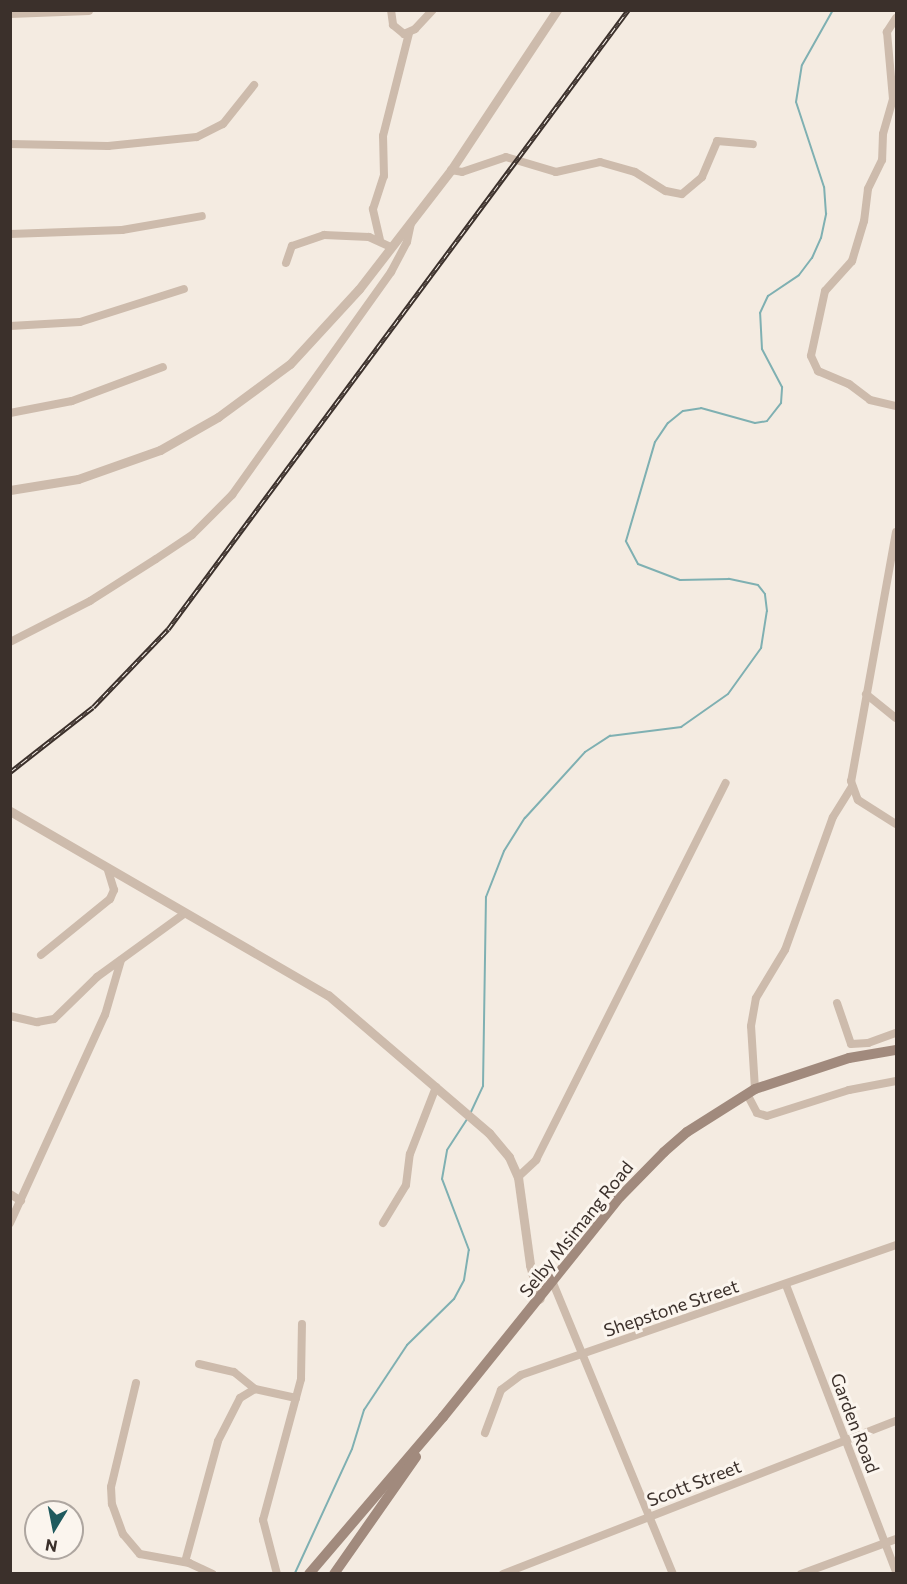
<!DOCTYPE html>
<style>
body{margin:0}
#map{position:relative;width:907px;height:1584px;overflow:hidden;background:#f4ebe1;font-family:Commissioner,sans-serif}
div>[style]{position:absolute}
[style*='--x']{left:calc(var(--x)*1px);top:calc(var(--y)*1px);width:calc(var(--w)*1px);rotate:calc(var(--a)*1deg)}
.stream>*{height:2px;margin:-1px;padding:0 1px;transform-origin:1px;border-radius:1px;background:#7fb0b2}
.minor>*{height:8px;margin:-4px;padding:0 4px;transform-origin:4px;border-radius:4px;background:#cdbbac}
.tertiary>*{height:9px;margin:-4.5px;padding:0 4.5px;transform-origin:4.5px;border-radius:4.5px;background:#cdbbac}
.secondary>*{height:10px;margin:-5px;padding:0 5px;transform-origin:5px;border-radius:5px;background:#a18a7d}
.rail>*{height:4.5px;margin-top:-2.25px;transform-origin:0;background:repeating-linear-gradient(90deg,#fbf5ee 0 7px,#3b302b 0 14px);box-sizing:border-box;border-block:2px solid #3b302b}
span{translate:-50% -50%;white-space:nowrap;text-align:center;line-height:1.15;-webkit-text-stroke:6px #fbf5ee;paint-order:stroke}
.street-label{font-size:18px;color:#3b302b}
.frame{position:absolute;inset:0;border:12px solid #3b302b;pointer-events:none}
.north{position:absolute;left:24px;top:1500px;width:60px;height:60px;box-sizing:border-box;background:#fbf5ee;border:2px solid #aea6a0;border-radius:50%;rotate:190deg;font-size:16px;font-weight:700;line-height:24px;text-align:center;color:#3b302b}
.north::after{content:'';display:block;margin:auto;width:21px;height:27px;background:#1f5a5e;clip-path:polygon(50% 0,100% 100%,50% 72%,0 100%)}
</style>
<div id="map">
<div class="stream">
<div style="--x:470;--y:1114;--w:31;--a:-65"></div>
<div style="--x:483;--y:1086;--w:189;--a:-89.1"></div>
<div style="--x:486;--y:897;--w:49;--a:-68.6"></div>
<div style="--x:504;--y:851;--w:39;--a:-58"></div>
<div style="--x:525;--y:818;--w:89;--a:-47.7"></div>
<div style="--x:585;--y:752;--w:30;--a:-33"></div>
<div style="--x:610;--y:736;--w:72;--a:-7.2"></div>
<div style="--x:681;--y:727;--w:57;--a:-35.1"></div>
<div style="--x:728;--y:694;--w:57;--a:-54.3"></div>
<div style="--x:761;--y:648;--w:37;--a:-81"></div>
<div style="--x:767;--y:611;--w:17;--a:-97"></div>
<div style="--x:765;--y:594;--w:11;--a:-128"></div>
<div style="--x:758;--y:585;--w:30;--a:-168"></div>
<div style="--x:729;--y:579;--w:49;--a:178.8"></div>
<div style="--x:680;--y:580;--w:45;--a:-159.1"></div>
<div style="--x:638;--y:564;--w:26;--a:-118"></div>
<div style="--x:626;--y:541;--w:103;--a:-73.7"></div>
<div style="--x:655;--y:442;--w:23;--a:-56"></div>
<div style="--x:668;--y:423;--w:19;--a:-39"></div>
<div style="--x:683;--y:411;--w:18;--a:-9"></div>
<div style="--x:701;--y:408;--w:56;--a:15.5"></div>
<div style="--x:755;--y:423;--w:12;--a:-9"></div>
<div style="--x:767;--y:421;--w:23;--a:-52"></div>
<div style="--x:781;--y:403;--w:16;--a:-86"></div>
<div style="--x:782;--y:387;--w:43;--a:-117.8"></div>
<div style="--x:762;--y:349;--w:36;--a:-93"></div>
<div style="--x:760;--y:313;--w:19;--a:-65"></div>
<div style="--x:768;--y:296;--w:37;--a:-34"></div>
<div style="--x:799;--y:275;--w:21;--a:-53"></div>
<div style="--x:812;--y:258;--w:22;--a:-66"></div>
<div style="--x:821;--y:238;--w:25;--a:-78"></div>
<div style="--x:826;--y:214;--w:27;--a:-94"></div>
<div style="--x:824;--y:187;--w:89;--a:-108.2"></div>
<div style="--x:796;--y:102;--w:37;--a:-81"></div>
<div style="--x:802;--y:65;--w:63;--a:-60.6"></div>
<div style="--x:295;--y:1573;--w:136;--a:-65.3"></div>
<div style="--x:352;--y:1449;--w:41;--a:-72.9"></div>
<div style="--x:364;--y:1410;--w:78;--a:-56.5"></div>
<div style="--x:407;--y:1345;--w:66;--a:-44.4"></div>
<div style="--x:454;--y:1299;--w:21;--a:-62"></div>
<div style="--x:464;--y:1280;--w:30;--a:-81"></div>
<div style="--x:469;--y:1250;--w:76;--a:-110.8"></div>
<div style="--x:442;--y:1179;--w:29;--a:-80"></div>
<div style="--x:447;--y:1150;--w:37;--a:-57"></div>
</div>
<div class="minor">
<div style="--x:391;--y:10;--w:15;--a:82"></div>
<div style="--x:393;--y:25;--w:14;--a:39"></div>
<div style="--x:404;--y:34;--w:12;--a:-24"></div>
<div style="--x:415;--y:29;--w:26;--a:-47"></div>
<div style="--x:10;--y:14;--w:79;--a:-2.2"></div>
<div style="--x:896;--y:18;--w:17;--a:123"></div>
<div style="--x:887;--y:32;--w:67;--a:84.9"></div>
<div style="--x:893;--y:99;--w:36;--a:106"></div>
<div style="--x:883;--y:134;--w:26;--a:92"></div>
<div style="--x:882;--y:160;--w:32;--a:116"></div>
<div style="--x:868;--y:189;--w:32;--a:97"></div>
<div style="--x:864;--y:221;--w:42;--a:106.7"></div>
<div style="--x:852;--y:261;--w:40;--a:132"></div>
<div style="--x:825;--y:291;--w:66;--a:102.2"></div>
<div style="--x:811;--y:356;--w:17;--a:65"></div>
<div style="--x:818;--y:371;--w:34;--a:23"></div>
<div style="--x:849;--y:384;--w:26;--a:37"></div>
<div style="--x:870;--y:400;--w:27;--a:13"></div>
<div style="--x:10;--y:144;--w:98;--a:1.2"></div>
<div style="--x:108;--y:146;--w:89;--a:-5.8"></div>
<div style="--x:197;--y:137;--w:29;--a:-27"></div>
<div style="--x:223;--y:124;--w:50;--a:-51.5"></div>
<div style="--x:451;--y:170;--w:11;--a:10"></div>
<div style="--x:462;--y:172;--w:46;--a:-18.8"></div>
<div style="--x:506;--y:157;--w:52;--a:16.7"></div>
<div style="--x:556;--y:172;--w:45;--a:-12.8"></div>
<div style="--x:600;--y:162;--w:36;--a:16"></div>
<div style="--x:635;--y:172;--w:36;--a:32"></div>
<div style="--x:666;--y:191;--w:16;--a:11"></div>
<div style="--x:682;--y:194;--w:26;--a:-40"></div>
<div style="--x:702;--y:177;--w:39;--a:-67"></div>
<div style="--x:717;--y:141;--w:36;--a:5"></div>
<div style="--x:10;--y:234;--w:112;--a:-2"></div>
<div style="--x:122;--y:230;--w:81;--a:-9.9"></div>
<div style="--x:380;--y:240;--w:32;--a:-103"></div>
<div style="--x:373;--y:209;--w:35;--a:-72"></div>
<div style="--x:384;--y:176;--w:40;--a:-91.4"></div>
<div style="--x:383;--y:136;--w:106;--a:-75.8"></div>
<div style="--x:286;--y:263;--w:18;--a:-71"></div>
<div style="--x:292;--y:246;--w:34;--a:-19"></div>
<div style="--x:324;--y:235;--w:45;--a:2.5"></div>
<div style="--x:369;--y:237;--w:23;--a:25"></div>
<div style="--x:10;--y:326;--w:70;--a:-3.3"></div>
<div style="--x:80;--y:322;--w:109;--a:-17.6"></div>
<div style="--x:10;--y:413;--w:63;--a:-11"></div>
<div style="--x:72;--y:401;--w:97;--a:-20.5"></div>
<div style="--x:896;--y:532;--w:253;--a:100.2"></div>
<div style="--x:851;--y:781;--w:20;--a:70"></div>
<div style="--x:858;--y:800;--w:45;--a:32.3"></div>
<div style="--x:10;--y:642;--w:90;--a:-27.1"></div>
<div style="--x:90;--y:601;--w:78;--a:-32.5"></div>
<div style="--x:156;--y:559;--w:43;--a:-33.7"></div>
<div style="--x:192;--y:535;--w:57;--a:-45"></div>
<div style="--x:232;--y:495;--w:274;--a:-54.5"></div>
<div style="--x:391;--y:272;--w:34;--a:-62"></div>
<div style="--x:407;--y:242;--w:19;--a:-78"></div>
<div style="--x:866;--y:694;--w:38;--a:39"></div>
<div style="--x:41;--y:955;--w:89;--a:-39.1"></div>
<div style="--x:110;--y:899;--w:10;--a:-66"></div>
<div style="--x:114;--y:890;--w:21;--a:-107"></div>
<div style="--x:837;--y:1003;--w:43;--a:71.1"></div>
<div style="--x:851;--y:1044;--w:17;--a:-3"></div>
<div style="--x:868;--y:1043;--w:30;--a:-20"></div>
<div style="--x:10;--y:1016;--w:28;--a:13"></div>
<div style="--x:37;--y:1022;--w:17;--a:-10"></div>
<div style="--x:54;--y:1019;--w:60;--a:-44.3"></div>
<div style="--x:97;--y:977;--w:109;--a:-36"></div>
<div style="--x:755;--y:1089;--w:63;--a:-93.6"></div>
<div style="--x:751;--y:1026;--w:28;--a:-80"></div>
<div style="--x:756;--y:998;--w:56;--a:-58.9"></div>
<div style="--x:785;--y:950;--w:141;--a:-70.2"></div>
<div style="--x:833;--y:817;--w:36;--a:-58"></div>
<div style="--x:747;--y:1094;--w:21;--a:62"></div>
<div style="--x:757;--y:1113;--w:10;--a:17"></div>
<div style="--x:767;--y:1116;--w:86;--a:-17.6"></div>
<div style="--x:849;--y:1090;--w:48;--a:-10.8"></div>
<div style="--x:518;--y:1177;--w:25;--a:-43"></div>
<div style="--x:536;--y:1160;--w:422;--a:-63.3"></div>
<div style="--x:10;--y:1194;--w:13;--a:32"></div>
<div style="--x:10;--y:1223;--w:229;--a:-65.5"></div>
<div style="--x:105;--y:1015;--w:57;--a:-73.8"></div>
<div style="--x:383;--y:1223;--w:44;--a:-58.8"></div>
<div style="--x:406;--y:1185;--w:31;--a:-83"></div>
<div style="--x:410;--y:1154;--w:72;--a:-68.8"></div>
<div style="--x:553;--y:1283;--w:315;--a:67.6"></div>
<div style="--x:786;--y:1285;--w:307;--a:69"></div>
<div style="--x:199;--y:1364;--w:36;--a:13"></div>
<div style="--x:234;--y:1372;--w:27;--a:39"></div>
<div style="--x:136;--y:1383;--w:107;--a:103.5"></div>
<div style="--x:111;--y:1487;--w:17;--a:87"></div>
<div style="--x:112;--y:1504;--w:32;--a:70"></div>
<div style="--x:123;--y:1534;--w:26;--a:50"></div>
<div style="--x:140;--y:1554;--w:50;--a:10.4"></div>
<div style="--x:189;--y:1563;--w:26;--a:25"></div>
<div style="--x:485;--y:1433;--w:46;--a:-69.6"></div>
<div style="--x:501;--y:1390;--w:25;--a:-37"></div>
<div style="--x:521;--y:1375;--w:397;--a:-19.1"></div>
<div style="--x:185;--y:1562;--w:125;--a:-74.7"></div>
<div style="--x:218;--y:1441;--w:48;--a:-62.9"></div>
<div style="--x:240;--y:1398;--w:17;--a:-31"></div>
<div style="--x:255;--y:1389;--w:42;--a:12.4"></div>
<div style="--x:277;--y:1574;--w:56;--a:-104.5"></div>
<div style="--x:263;--y:1520;--w:146;--a:-74.9"></div>
<div style="--x:301;--y:1379;--w:55;--a:-89"></div>
<div style="--x:503;--y:1574;--w:422;--a:-21.3"></div>
<div style="--x:801;--y:1574;--w:101;--a:-20.2"></div>
</div>
<div class="tertiary">
<div style="--x:10;--y:490;--w:69;--a:-9.2"></div>
<div style="--x:78;--y:479;--w:87;--a:-19.5"></div>
<div style="--x:160;--y:450;--w:67;--a:-29.6"></div>
<div style="--x:218;--y:417;--w:89;--a:-36.4"></div>
<div style="--x:290;--y:364;--w:102;--a:-47.4"></div>
<div style="--x:359;--y:289;--w:150;--a:-52.3"></div>
<div style="--x:451;--y:170;--w:192;--a:-56.5"></div>
<div style="--x:10;--y:811;--w:367;--a:30.1"></div>
<div style="--x:328;--y:995;--w:212;--a:40.6"></div>
<div style="--x:489;--y:1133;--w:31;--a:50"></div>
<div style="--x:509;--y:1157;--w:22;--a:66"></div>
<div style="--x:518;--y:1177;--w:89;--a:82.2"></div>
<div style="--x:530;--y:1265;--w:35;--a:74"></div>
</div>
<div class="secondary">
<div style="--x:309;--y:1574;--w:206;--a:-49.5"></div>
<div style="--x:443;--y:1417;--w:282;--a:-51.2"></div>
<div style="--x:620;--y:1197;--w:63;--a:-45.6"></div>
<div style="--x:664;--y:1152;--w:30;--a:-41"></div>
<div style="--x:687;--y:1132;--w:80;--a:-32.3"></div>
<div style="--x:755;--y:1089;--w:99;--a:-18.3"></div>
<div style="--x:849;--y:1058;--w:48;--a:-9.7"></div>
<div style="--x:334;--y:1574;--w:143;--a:-55"></div>
</div>
<div class="rail">
<div style="--x:10;--y:772;--w:105;--a:-38.1"></div>
<div style="--x:93;--y:707;--w:108;--a:-46.1"></div>
<div style="--x:168;--y:629;--w:771;--a:-53.38"></div>
</div>
<div class="street-label">
<span style="left:576px;top:1229px;rotate:-51deg">Selby Msimang Road</span>
<span style="left:671px;top:1308px;rotate:-19deg">Shepstone Street</span>
<span style="left:855px;top:1423px;rotate:69deg">Garden Road</span>
<span style="left:694px;top:1483px;rotate:-21deg">Scott Street</span>
</div>
<div class="frame"></div>
<div class="north">N</div>
</div>
